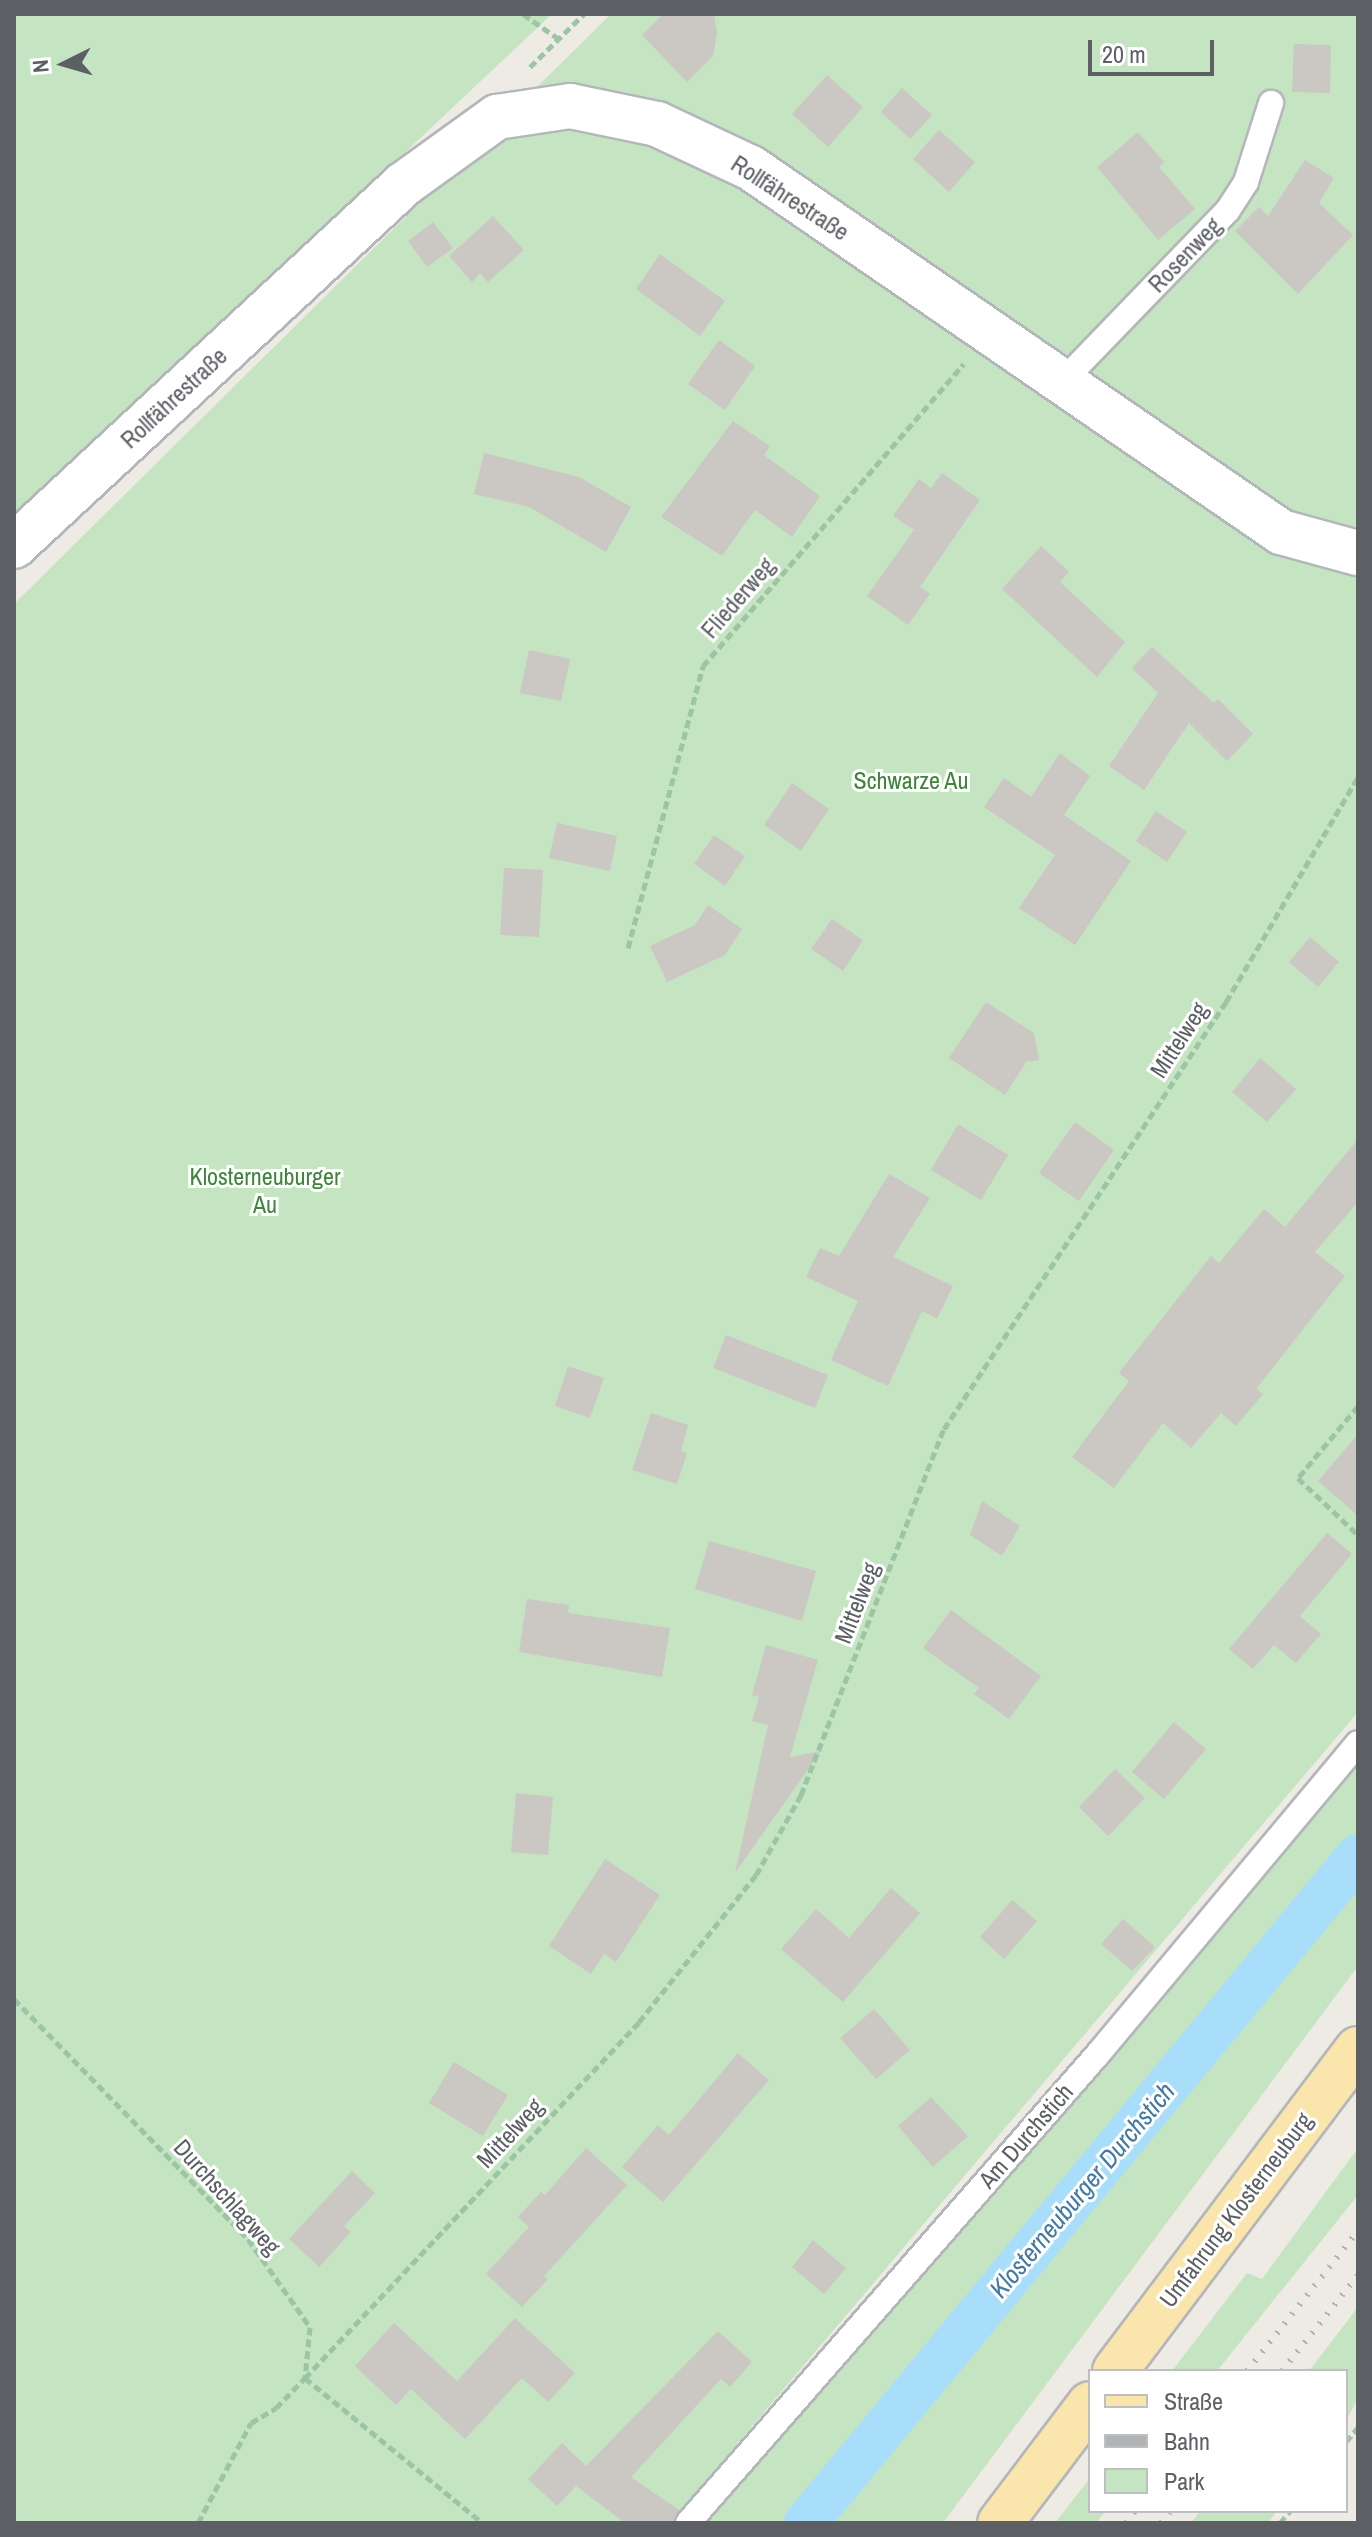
<!DOCTYPE html>
<meta charset="utf-8">
<style>
body{margin:0}
#map{position:relative;width:1372px;height:2537px;overflow:hidden;background:#eeebe4;font-family:"Archivo Narrow",sans-serif}
div>[style]{position:absolute}
[style*='--x']{left:calc(var(--x)*1px);top:calc(var(--y)*1px);width:calc(var(--w)*1px);rotate:calc(var(--a)*1deg)}
.green>*{inset:0;background:#c5e4c2}
.canal>*{height:44px;margin:-22px;padding:0 22px;transform-origin:22px;border-radius:22px;background:#a8defa}
.building>*{inset:0;background:#cbc7c3}
.path>*{height:5px;margin-top:-2.5px;transform-origin:0;background:repeating-linear-gradient(90deg,#9cc5a4 0 8px,transparent 0 12px)}
.roads{filter:drop-shadow(2px 0 #b4b7ba) drop-shadow(-2px 0 #b4b7ba) drop-shadow(0 2px #b4b7ba) drop-shadow(0 -2px #b4b7ba)}
.service>*{height:24px;margin:-12px;padding:0 12px;transform-origin:12px;border-radius:12px;background:#fff}
.minor>*{height:44px;margin:-22px;padding:0 22px;transform-origin:22px;border-radius:22px;background:#fff}
.primary>*{height:44px;margin:-22px;padding:0 22px;transform-origin:22px;border-radius:22px;background:#fae6ad}
.rail>*{height:6px;margin-top:-3px;transform-origin:0;background:repeating-linear-gradient(90deg,#b2b3b4 0 2px,transparent 0 12px)}
span{translate:-50% -50%;white-space:nowrap;text-align:center;line-height:1.15;-webkit-text-stroke:6px #fff;paint-order:stroke}
.street-label{font-size:24px;color:#5c6064}
.park-label{font-size:24px;color:#3e843b}
.water-label{font-size:26px;color:#437aa2;font-style:italic}
.frame{position:absolute;inset:0;border:16px solid #5c6064;pointer-events:none}
.legend{position:absolute;left:1088px;top:2369px;width:260px;height:144px;box-sizing:border-box;background:#fff;border:2px solid #bebfc1;margin:0;padding:10px 14px;list-style:none;font-size:24px;color:#5c6064}
.legend li{display:flex;align-items:center;gap:16px;height:40px}
.legend b{width:40px;border:2px solid #bebfc1}
.north{position:absolute;left:24px;top:24px;width:80px;height:80px;-webkit-text-stroke:6px #fff;paint-order:stroke;rotate:265deg;font-size:22px;font-weight:700;line-height:32px;text-align:center;color:#5c6064}
.north::after{content:'';display:block;margin:auto;width:28px;height:36px;background:#5c6064;clip-path:polygon(50% 0,100% 100%,50% 72%,0 100%)}
.scale{position:absolute;left:1088px;top:40px;width:126px;height:36px;box-sizing:border-box;border:4px solid #5c6064;border-top:0;padding-left:10px;font-size:24px;line-height:28px;white-space:nowrap;color:#5c6064;-webkit-text-stroke:6px #fff;paint-order:stroke}
</style>
<div id="map">
<div class="green">
<div style="clip-path:polygon(14px 14px,552px 14px,14px 521px)"></div>
<div style="clip-path:polygon(611px 14px,1358px 14px,1358px 1712px,670px 2523px,14px 2523px,14px 604px)"></div>
<div style="clip-path:polygon(1358px 1741px,1358px 1966px,943px 2523px,676px 2523px)"></div>
<div style="clip-path:polygon(1358px 2148px,1358px 2195px,1217px 2371px,1172px 2371px,1247px 2273px,1262px 2279px)"></div>
<div style="clip-path:polygon(1358px 2307px,1358px 2398px,1346px 2421px,1346px 2371px,1309px 2371px)"></div>
<div style="clip-path:polygon(1090px 2478px,1090px 2511px,1106px 2511px,1096px 2523px,1055px 2523px)"></div>
<div style="clip-path:polygon(1200px 2511px,1277px 2511px,1268px 2523px,1191px 2523px)"></div>
</div>
<div class="canal">
<div style="--x:806;--y:2523;--w:866;--a:-50.39"></div>
</div>
<div class="building">
<div style="clip-path:polygon(663px 14px,714px 14px,717px 33px,713px 56px,687px 82px,642px 35px)"></div>
<div style="clip-path:polygon(1294px 44px,1331px 45px,1330px 93px,1292px 92px)"></div>
<div style="clip-path:polygon(827px 75px,863px 107px,828px 147px,792px 114px)"></div>
<div style="clip-path:polygon(902px 88px,932px 115px,910px 139px,881px 112px)"></div>
<div style="clip-path:polygon(939px 130px,975px 162px,949px 192px,913px 159px)"></div>
<div style="clip-path:polygon(1138px 132px,1164px 162px,1159px 167px,1195px 209px,1158px 240px,1097px 167px)"></div>
<div style="clip-path:polygon(1305px 160px,1334px 178px,1319px 203px,1353px 235px,1298px 294px,1235px 231px,1259px 207px,1268px 216px)"></div>
<div style="clip-path:polygon(493px 216px,524px 250px,488px 282px,480px 273px,472px 282px,449px 256px)"></div>
<div style="clip-path:polygon(433px 222px,453px 248px,427px 267px,408px 241px)"></div>
<div style="clip-path:polygon(660px 254px,725px 301px,700px 336px,636px 289px)"></div>
<div style="clip-path:polygon(719px 340px,755px 366px,725px 410px,688px 384px)"></div>
<div style="clip-path:polygon(733px 421px,770px 446px,764px 455px,820px 496px,792px 537px,755px 510px,722px 556px,661px 517px)"></div>
<div style="clip-path:polygon(484px 453px,579px 477px,631px 507px,606px 552px,529px 507px,474px 494px)"></div>
<div style="clip-path:polygon(942px 473px,980px 500px,920px 587px,930px 594px,908px 625px,867px 596px,914px 530px,893px 516px,919px 479px,931px 488px)"></div>
<div style="clip-path:polygon(1041px 546px,1069px 572px,1060px 582px,1125px 642px,1097px 677px,1002px 589px)"></div>
<div style="clip-path:polygon(1152px 647px,1214px 703px,1218px 699px,1253px 734px,1227px 761px,1189px 723px,1144px 790px,1109px 766px,1158px 693px,1132px 668px)"></div>
<div style="clip-path:polygon(529px 650px,570px 659px,561px 701px,520px 693px)"></div>
<div style="clip-path:polygon(1060px 753px,1090px 776px,1064px 815px,1131px 861px,1075px 945px,1019px 908px,1055px 855px,984px 807px,1004px 778px,1031px 797px)"></div>
<div style="clip-path:polygon(792px 783px,829px 809px,801px 851px,764px 825px)"></div>
<div style="clip-path:polygon(1156px 811px,1187px 832px,1167px 862px,1136px 841px)"></div>
<div style="clip-path:polygon(557px 823px,617px 836px,610px 871px,549px 858px)"></div>
<div style="clip-path:polygon(714px 835px,745px 856px,725px 886px,694px 864px)"></div>
<div style="clip-path:polygon(504px 868px,543px 870px,539px 937px,500px 935px)"></div>
<div style="clip-path:polygon(708px 905px,742px 929px,725px 955px,667px 982px,650px 946px,695px 925px)"></div>
<div style="clip-path:polygon(832px 919px,863px 940px,843px 971px,811px 949px)"></div>
<div style="clip-path:polygon(1310px 937px,1339px 962px,1318px 987px,1289px 962px)"></div>
<div style="clip-path:polygon(986px 1002px,1034px 1033px,1039px 1060px,1026px 1062px,1005px 1095px,949px 1058px)"></div>
<div style="clip-path:polygon(1260px 1058px,1296px 1089px,1267px 1122px,1232px 1092px)"></div>
<div style="clip-path:polygon(1075px 1122px,1114px 1150px,1079px 1201px,1039px 1173px)"></div>
<div style="clip-path:polygon(958px 1124px,1008px 1155px,981px 1200px,931px 1170px)"></div>
<div style="clip-path:polygon(1358px 1139px,1358px 1202px,1315px 1252px,1345px 1276px,1256px 1389px,1263px 1394px,1236px 1426px,1221px 1413px,1191px 1448px,1163px 1423px,1114px 1488px,1072px 1457px,1129px 1381px,1119px 1373px,1211px 1256px,1219px 1263px,1264px 1209px,1285px 1227px)"></div>
<div style="clip-path:polygon(889px 1174px,930px 1198px,893px 1257px,953px 1286px,937px 1319px,922px 1311px,888px 1386px,831px 1360px,858px 1301px,806px 1277px,820px 1248px,839px 1256px)"></div>
<div style="clip-path:polygon(726px 1335px,828px 1375px,815px 1408px,713px 1368px)"></div>
<div style="clip-path:polygon(568px 1366px,604px 1378px,590px 1418px,555px 1406px)"></div>
<div style="clip-path:polygon(651px 1413px,688px 1425px,681px 1451px,687px 1453px,677px 1484px,632px 1470px)"></div>
<div style="clip-path:polygon(1358px 1434px,1358px 1516px,1318px 1481px)"></div>
<div style="clip-path:polygon(982px 1501px,1020px 1526px,1002px 1556px,970px 1535px)"></div>
<div style="clip-path:polygon(1327px 1533px,1352px 1554px,1300px 1616px,1321px 1634px,1296px 1663px,1274px 1645px,1253px 1669px,1229px 1649px)"></div>
<div style="clip-path:polygon(709px 1541px,816px 1571px,802px 1621px,695px 1589px)"></div>
<div style="clip-path:polygon(527px 1599px,569px 1605px,568px 1613px,670px 1628px,662px 1677px,519px 1652px)"></div>
<div style="clip-path:polygon(951px 1610px,1041px 1676px,1009px 1719px,974px 1694px,979px 1688px,923px 1648px)"></div>
<div style="clip-path:polygon(766px 1645px,818px 1660px,790px 1757px,821px 1751px,735px 1873px,768px 1725px,752px 1721px,759px 1697px,752px 1695px)"></div>
<div style="clip-path:polygon(1174px 1722px,1206px 1749px,1164px 1799px,1132px 1772px)"></div>
<div style="clip-path:polygon(1115px 1769px,1145px 1798px,1108px 1836px,1079px 1807px)"></div>
<div style="clip-path:polygon(516px 1793px,553px 1797px,548px 1855px,511px 1852px)"></div>
<div style="clip-path:polygon(605px 1859px,660px 1895px,616px 1962px,604px 1954px,591px 1974px,549px 1946px)"></div>
<div style="clip-path:polygon(891px 1888px,920px 1913px,843px 2002px,781px 1949px,816px 1909px,849px 1938px)"></div>
<div style="clip-path:polygon(1012px 1900px,1037px 1921px,1004px 1959px,980px 1937px)"></div>
<div style="clip-path:polygon(1123px 1919px,1155px 1947px,1132px 1971px,1101px 1944px)"></div>
<div style="clip-path:polygon(874px 2009px,910px 2050px,876px 2079px,840px 2038px)"></div>
<div style="clip-path:polygon(738px 2053px,769px 2080px,663px 2202px,622px 2167px,658px 2125px,669px 2135px)"></div>
<div style="clip-path:polygon(454px 2062px,508px 2095px,483px 2136px,429px 2103px)"></div>
<div style="clip-path:polygon(931px 2097px,968px 2136px,933px 2167px,898px 2126px)"></div>
<div style="clip-path:polygon(586px 2148px,627px 2185px,544px 2276px,548px 2279px,522px 2307px,486px 2274px,529px 2227px,518px 2217px,541px 2192px,545px 2195px)"></div>
<div style="clip-path:polygon(352px 2171px,375px 2193px,344px 2226px,351px 2232px,319px 2267px,289px 2239px)"></div>
<div style="clip-path:polygon(813px 2240px,846px 2268px,824px 2294px,792px 2267px)"></div>
<div style="clip-path:polygon(515px 2318px,575px 2373px,548px 2402px,522px 2378px,465px 2439px,411px 2389px,396px 2405px,355px 2366px,394px 2323px,457px 2381px)"></div>
<div style="clip-path:polygon(718px 2331px,752px 2362px,730px 2387px,721px 2379px,631px 2477px,679px 2510px,673px 2523px,625px 2523px,576px 2486px,557px 2506px,528px 2479px,562px 2443px,586px 2466px)"></div>
</div>
<div class="path">
<div style="--x:523;--y:14;--w:44;--a:34.8"></div>
<div style="--x:530;--y:67;--w:76;--a:-44.5"></div>
<div style="--x:628;--y:948;--w:292;--a:-75.1"></div>
<div style="--x:703;--y:666;--w:399;--a:-49.2"></div>
<div style="--x:1358;--y:1406;--w:94;--a:129.8"></div>
<div style="--x:1298;--y:1478;--w:83;--a:43.5"></div>
<div style="--x:14;--y:1999;--w:335;--a:45.7"></div>
<div style="--x:248;--y:2239;--w:108;--a:54.8"></div>
<div style="--x:310;--y:2327;--w:51;--a:95.6"></div>
<div style="--x:305;--y:2378;--w:230;--a:39.2"></div>
<div style="--x:1346;--y:2442;--w:19;--a:-51"></div>
<div style="--x:198;--y:2523;--w:113;--a:-62.1"></div>
<div style="--x:251;--y:2423;--w:29;--a:-31"></div>
<div style="--x:276;--y:2408;--w:42;--a:-46"></div>
<div style="--x:305;--y:2378;--w:488;--a:-46.8"></div>
<div style="--x:639;--y:2022;--w:188;--a:-51.5"></div>
<div style="--x:756;--y:1875;--w:92;--a:-60.6"></div>
<div style="--x:801;--y:1795;--w:393;--a:-68.7"></div>
<div style="--x:944;--y:1429;--w:512;--a:-56.56"></div>
<div style="--x:1226;--y:1002;--w:261;--a:-59.6"></div>
<div style="--x:1280;--y:2523;--w:16;--a:-50"></div>
</div>
<div class="roads">
<div class="service">
<div style="--x:1061;--y:383;--w:240;--a:-46"></div>
<div style="--x:1228;--y:210;--w:33;--a:-57"></div>
<div style="--x:1246;--y:182;--w:83;--a:-72.4"></div>
<div style="--x:688;--y:2523;--w:623;--a:-48.84"></div>
<div style="--x:1098;--y:2054;--w:405;--a:-50.1"></div>
</div>
<div class="minor">
<div style="--x:14;--y:546;--w:532;--a:-42.87"></div>
<div style="--x:404;--y:184;--w:115;--a:-35.8"></div>
<div style="--x:497;--y:117;--w:74;--a:-8.6"></div>
<div style="--x:570;--y:106;--w:89;--a:11.7"></div>
<div style="--x:657;--y:124;--w:104;--a:25.1"></div>
<div style="--x:751;--y:168;--w:643;--a:34.48"></div>
<div style="--x:1281;--y:532;--w:80;--a:15.3"></div>
</div>
<div class="primary">
<div style="--x:1115;--y:2371;--w:403;--a:-53"></div>
<div style="--x:1000;--y:2523;--w:149;--a:-52.9"></div>
</div>
</div>
<div class="rail">
<div style="--x:1247;--y:2371;--w:179;--a:-51.6"></div>
<div style="--x:1282;--y:2371;--w:122;--a:-51.6"></div>
<div style="--x:1126;--y:2523;--w:15;--a:-53"></div>
<div style="--x:1161;--y:2523;--w:16;--a:-50"></div>
</div>
<div class="street-label">
<span style="left:790px;top:198px;rotate:33deg">Rollfährestraße</span>
<span style="left:1185px;top:255px;rotate:-46deg">Rosenweg</span>
<span style="left:174px;top:398px;rotate:-43deg">Rollfährestraße</span>
<span style="left:738px;top:598px;rotate:-49deg">Fliederweg</span>
<span style="left:1179px;top:1040px;rotate:-57deg">Mittelweg</span>
<span style="left:857px;top:1603px;rotate:-69deg">Mittelweg</span>
<span style="left:510px;top:2133px;rotate:-47deg">Mittelweg</span>
<span style="left:1026px;top:2136px;rotate:-49deg">Am Durchstich</span>
<span style="left:227px;top:2197px;rotate:48deg">Durchschlagweg</span>
<span style="left:1236px;top:2210px;rotate:-53deg">Umfahrung Klosterneuburg</span>
</div>
<div class="park-label">
<span style="left:911px;top:781px">Schwarze Au</span>
<span style="left:265px;top:1191px">Klosterneuburger<br>Au</span>
</div>
<div class="water-label">
<span style="left:1082px;top:2190px;rotate:-50deg">Klosterneuburger Durchstich</span>
</div>
<div class="frame"></div>
<ul class="legend">
<li><b style="height:10px;background:#fae6ad"></b>Straße</li>
<li><b style="height:10px;background:#b2b3b4"></b>Bahn</li>
<li><b style="height:22px;background:#c5e4c2"></b>Park</li>
</ul>
<div class="north">N</div>
<div class="scale">20 m</div>
</div>
